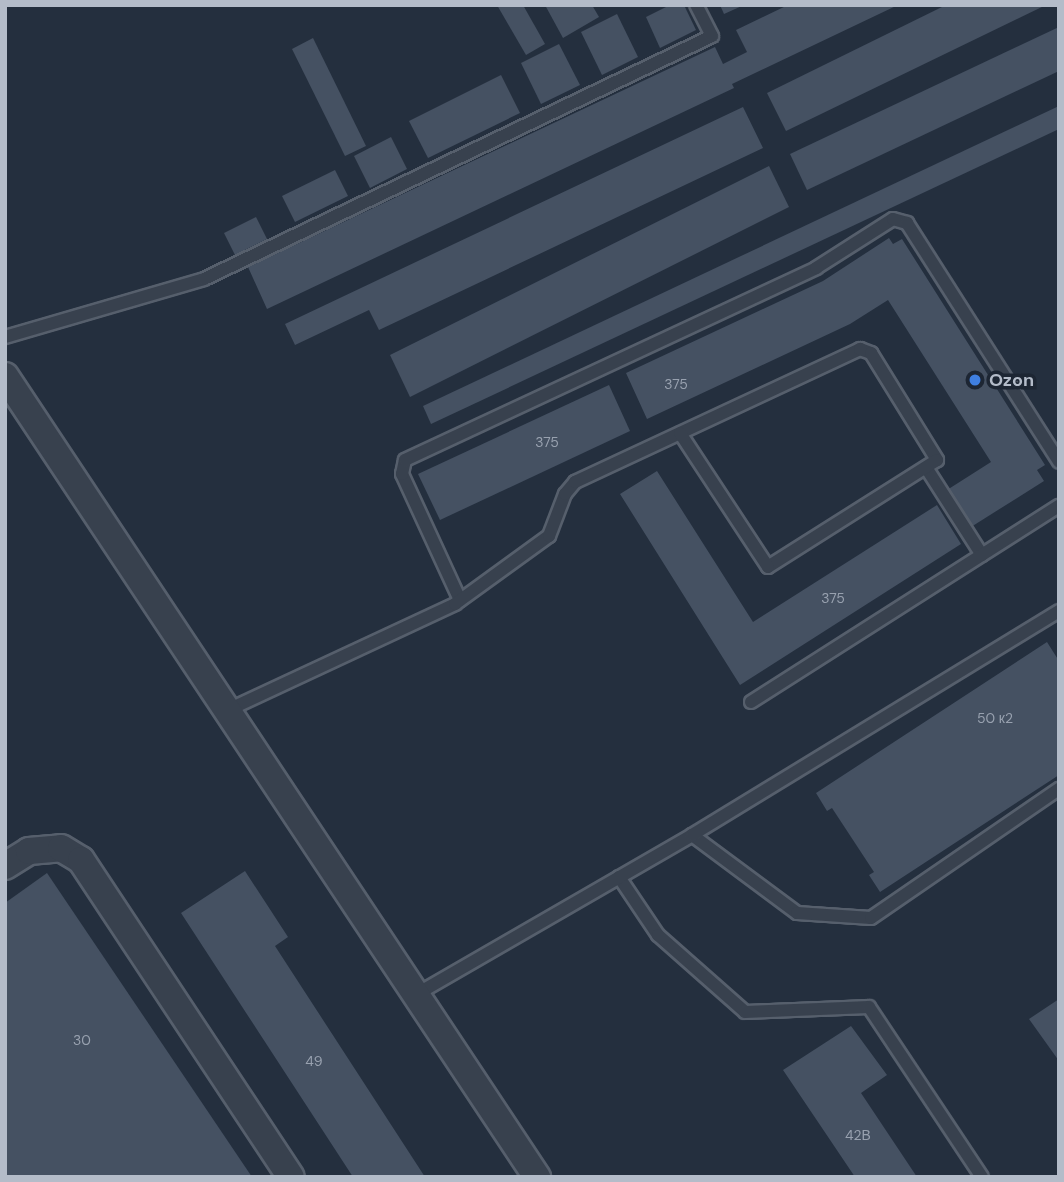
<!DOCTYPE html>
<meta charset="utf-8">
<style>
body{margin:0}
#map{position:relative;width:1064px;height:1182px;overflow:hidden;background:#242f3e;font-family:"DM Sans",sans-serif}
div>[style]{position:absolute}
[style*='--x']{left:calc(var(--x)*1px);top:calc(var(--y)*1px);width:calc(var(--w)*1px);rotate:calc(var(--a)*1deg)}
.building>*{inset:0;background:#455162}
.roads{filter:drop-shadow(2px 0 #565f6c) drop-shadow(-2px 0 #565f6c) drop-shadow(0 2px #565f6c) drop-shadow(0 -2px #565f6c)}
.lane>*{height:12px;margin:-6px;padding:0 6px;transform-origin:6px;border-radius:6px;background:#38414e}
.street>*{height:26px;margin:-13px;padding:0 13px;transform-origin:13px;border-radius:13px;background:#38414e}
.dots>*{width:19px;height:19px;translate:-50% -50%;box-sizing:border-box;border:4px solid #1d2633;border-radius:50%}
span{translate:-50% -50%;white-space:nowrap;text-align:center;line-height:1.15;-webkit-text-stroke:7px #1d2633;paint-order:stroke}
.number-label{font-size:14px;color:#98a1af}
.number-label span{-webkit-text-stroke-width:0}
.poi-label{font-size:18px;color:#b4bcc9;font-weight:700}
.left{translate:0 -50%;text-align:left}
.frame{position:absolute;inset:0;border:7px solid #b4bcc9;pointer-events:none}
</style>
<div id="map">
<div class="building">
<div style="clip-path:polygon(497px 5px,523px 5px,545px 44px,526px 55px)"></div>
<div style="clip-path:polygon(545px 5px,592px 5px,599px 17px,563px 38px)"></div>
<div style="clip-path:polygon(670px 5px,684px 5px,696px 30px,660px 48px,646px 17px)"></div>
<div style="clip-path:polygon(720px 5px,744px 5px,724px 14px)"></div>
<div style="clip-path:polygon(788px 5px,898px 5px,732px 84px,734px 88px,267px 309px,248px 267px,715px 47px,723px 64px,747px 52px,736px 30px)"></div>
<div style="clip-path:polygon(946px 5px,1046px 5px,786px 131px,767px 93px)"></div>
<div style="clip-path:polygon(617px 14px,638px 57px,602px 75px,581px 32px)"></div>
<div style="clip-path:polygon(1059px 27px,1059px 71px,807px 190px,790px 154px)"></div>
<div style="clip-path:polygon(313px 38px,366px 146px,345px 156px,292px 49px)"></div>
<div style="clip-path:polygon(559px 44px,580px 85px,541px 104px,521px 63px)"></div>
<div style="clip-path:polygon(501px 75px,520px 113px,428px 158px,409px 121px)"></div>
<div style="clip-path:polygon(1059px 106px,1059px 129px,431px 424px,423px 406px)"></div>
<div style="clip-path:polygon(743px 107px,763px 148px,379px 330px,369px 310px,295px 345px,285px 324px)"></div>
<div style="clip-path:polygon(391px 137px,407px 169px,370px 188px,354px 156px)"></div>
<div style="clip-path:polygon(769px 166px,789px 207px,410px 397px,390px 355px)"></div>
<div style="clip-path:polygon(335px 170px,348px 196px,295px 222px,282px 196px)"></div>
<div style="clip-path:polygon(256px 217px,267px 239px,235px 255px,224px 233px)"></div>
<div style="clip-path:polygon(889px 238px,893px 244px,902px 239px,1045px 465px,1037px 470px,1044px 481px,971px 527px,947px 490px,991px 462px,888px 300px,850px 324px,647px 419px,626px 373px,823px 281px)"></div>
<div style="clip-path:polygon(609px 385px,630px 431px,440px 520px,418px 474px)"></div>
<div style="clip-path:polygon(657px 471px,753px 622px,937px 505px,961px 544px,740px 685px,620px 494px)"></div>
<div style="clip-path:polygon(1047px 642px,1059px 661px,1059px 775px,880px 892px,869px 875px,874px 872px,832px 808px,827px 811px,816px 793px)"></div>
<div style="clip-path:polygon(245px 871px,288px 937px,275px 946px,425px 1177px,353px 1177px,181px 913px)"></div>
<div style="clip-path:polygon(47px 873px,252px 1177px,5px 1177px,5px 903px)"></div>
<div style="clip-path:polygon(1059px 999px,1059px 1061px,1029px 1019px)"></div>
<div style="clip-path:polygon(851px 1026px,887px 1075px,861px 1093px,917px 1177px,855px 1177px,783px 1070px)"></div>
</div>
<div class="roads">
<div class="lane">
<div style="--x:5;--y:337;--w:207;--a:-16.2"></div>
<div style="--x:204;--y:279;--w:563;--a:-25.56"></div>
<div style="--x:712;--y:36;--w:35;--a:-117"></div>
<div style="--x:927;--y:469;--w:102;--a:57.4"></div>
<div style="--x:460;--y:600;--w:139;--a:-114.7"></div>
<div style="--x:402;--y:474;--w:14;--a:-78"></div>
<div style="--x:405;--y:460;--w:454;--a:-25"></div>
<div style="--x:816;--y:268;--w:91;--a:-32.5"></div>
<div style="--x:893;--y:219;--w:15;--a:16"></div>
<div style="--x:907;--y:223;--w:283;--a:57.5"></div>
<div style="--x:751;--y:702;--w:365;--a:-32.5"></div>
<div style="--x:228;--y:710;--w:251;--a:-25"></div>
<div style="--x:455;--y:604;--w:116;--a:-35.9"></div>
<div style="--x:549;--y:536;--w:45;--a:-69.1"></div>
<div style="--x:565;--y:494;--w:16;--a:-50"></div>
<div style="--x:575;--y:482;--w:315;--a:-25"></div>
<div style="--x:860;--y:349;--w:12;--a:20"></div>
<div style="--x:871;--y:353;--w:126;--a:58.3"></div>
<div style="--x:937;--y:460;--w:200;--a:147.7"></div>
<div style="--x:768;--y:567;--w:160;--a:-123.3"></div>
<div style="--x:692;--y:835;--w:131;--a:36.6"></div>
<div style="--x:797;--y:913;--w:74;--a:3.9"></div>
<div style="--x:871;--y:918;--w:228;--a:-34.5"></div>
<div style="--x:619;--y:877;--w:70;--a:56.1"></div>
<div style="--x:658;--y:935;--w:116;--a:41.5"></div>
<div style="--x:745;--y:1012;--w:124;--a:-2.3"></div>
<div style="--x:869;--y:1007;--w:204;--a:56.4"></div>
<div style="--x:417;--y:994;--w:318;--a:-30"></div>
<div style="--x:692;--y:835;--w:430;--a:-31.4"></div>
</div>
<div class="street">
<div style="--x:5;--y:376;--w:962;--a:56.41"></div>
<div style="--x:5;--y:866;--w:28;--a:-32"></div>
<div style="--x:29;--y:851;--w:32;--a:-5"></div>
<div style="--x:61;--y:848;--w:23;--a:31"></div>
<div style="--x:81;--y:860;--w:380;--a:56.5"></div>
</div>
</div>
<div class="dots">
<div style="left:975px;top:380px;background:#3f7fe0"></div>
</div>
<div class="number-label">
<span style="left:676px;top:384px">375</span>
<span style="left:547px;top:442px">375</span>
<span style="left:833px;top:598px">375</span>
<span style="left:995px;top:718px">50 к2</span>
<span style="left:82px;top:1040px">30</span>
<span style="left:314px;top:1061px">49</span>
<span style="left:858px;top:1135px">42В</span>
</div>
<div class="poi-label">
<span class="left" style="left:989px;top:380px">Ozon</span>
</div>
<div class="frame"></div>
</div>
